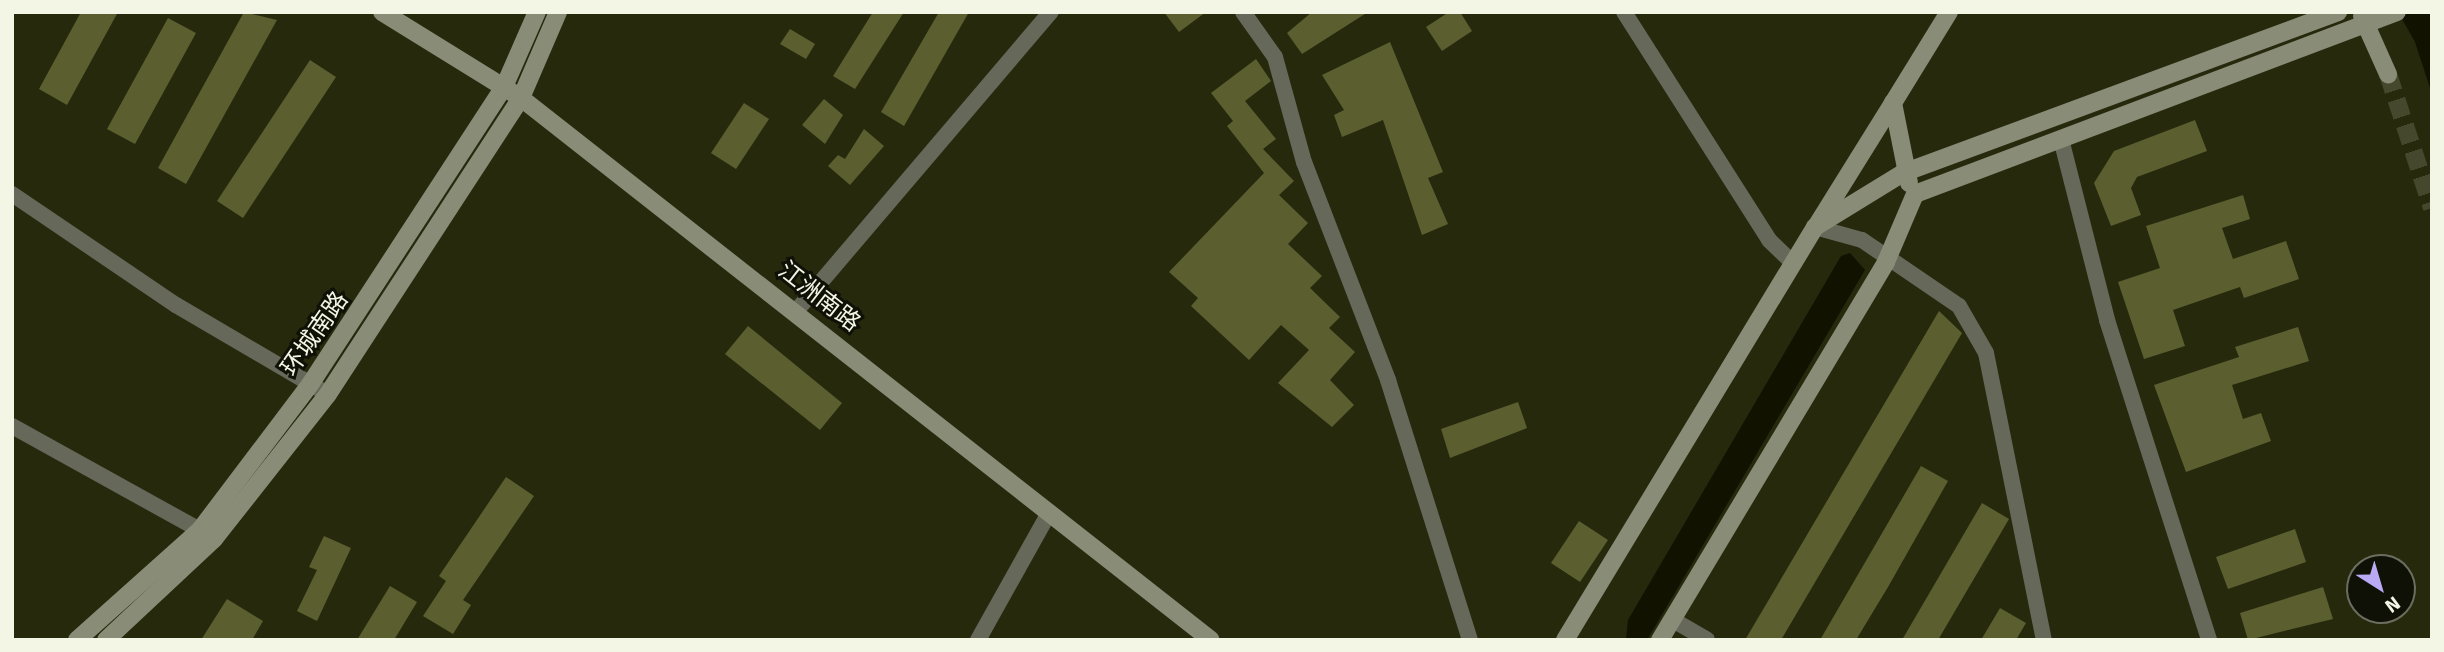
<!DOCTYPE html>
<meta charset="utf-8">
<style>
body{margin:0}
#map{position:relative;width:2444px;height:652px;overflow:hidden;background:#27290d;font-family:Signika,"Noto Sans SC",sans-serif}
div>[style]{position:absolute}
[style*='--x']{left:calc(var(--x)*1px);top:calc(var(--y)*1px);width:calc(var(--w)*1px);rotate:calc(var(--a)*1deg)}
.water>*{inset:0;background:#111200}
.building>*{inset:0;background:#5b5f30}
.secondary-tunnel>*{height:18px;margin-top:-9px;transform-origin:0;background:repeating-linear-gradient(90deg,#46482d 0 18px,transparent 0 27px)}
.street>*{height:16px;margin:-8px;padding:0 8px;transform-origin:8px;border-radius:8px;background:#66685a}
.secondary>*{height:18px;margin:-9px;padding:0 9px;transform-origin:9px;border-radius:9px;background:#898c77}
span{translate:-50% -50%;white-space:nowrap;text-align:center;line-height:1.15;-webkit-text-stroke:6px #101106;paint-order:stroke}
.street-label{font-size:24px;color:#f3f6e5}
.frame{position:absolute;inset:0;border:14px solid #f3f6e5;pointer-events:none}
.north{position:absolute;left:2346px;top:554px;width:70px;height:70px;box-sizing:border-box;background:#101106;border:2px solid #6b6d5f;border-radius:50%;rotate:143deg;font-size:19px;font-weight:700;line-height:28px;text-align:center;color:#f3f6e5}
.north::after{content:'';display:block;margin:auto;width:24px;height:32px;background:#baaaf6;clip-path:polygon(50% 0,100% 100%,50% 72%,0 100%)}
</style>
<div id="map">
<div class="water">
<div style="clip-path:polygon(2398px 12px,2432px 12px,2432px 94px,2415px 42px)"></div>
<div style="clip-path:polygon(1850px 253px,1865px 270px,1647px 640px,1626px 640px,1628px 620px,1841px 256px)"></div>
</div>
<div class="building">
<div style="clip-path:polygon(81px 12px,118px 12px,67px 105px,39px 89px)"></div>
<div style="clip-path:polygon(244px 12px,277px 20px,186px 184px,158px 168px)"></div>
<div style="clip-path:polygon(873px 12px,904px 12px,855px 89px,833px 76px)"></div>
<div style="clip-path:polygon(939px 12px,969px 12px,904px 126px,881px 112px)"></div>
<div style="clip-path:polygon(1164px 12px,1206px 12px,1179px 32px)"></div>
<div style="clip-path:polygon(1312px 12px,1368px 12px,1302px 54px,1287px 33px)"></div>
<div style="clip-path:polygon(1449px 12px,1460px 12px,1472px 31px,1442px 51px,1426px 27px)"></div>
<div style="clip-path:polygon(168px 18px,196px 33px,135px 144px,107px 129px)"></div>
<div style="clip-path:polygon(790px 29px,815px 44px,806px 59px,780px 44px)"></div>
<div style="clip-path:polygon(1390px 42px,1443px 172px,1428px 178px,1448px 224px,1422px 235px,1383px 120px,1342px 137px,1334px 115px,1344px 110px,1322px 75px)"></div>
<div style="clip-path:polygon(1256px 59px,1271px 81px,1245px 101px,1276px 139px,1263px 149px,1294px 181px,1279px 195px,1308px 223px,1288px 244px,1322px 276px,1310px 288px,1340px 317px,1329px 328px,1355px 352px,1330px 380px,1354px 405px,1332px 427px,1278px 383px,1309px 350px,1281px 325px,1249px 360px,1191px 306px,1198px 298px,1169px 272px,1264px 173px,1227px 126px,1233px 121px,1211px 93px)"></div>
<div style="clip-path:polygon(310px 60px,336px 77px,243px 218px,217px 201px)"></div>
<div style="clip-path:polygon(824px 99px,843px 115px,825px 144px,802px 125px)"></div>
<div style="clip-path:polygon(744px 103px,769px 119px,736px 169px,711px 153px)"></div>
<div style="clip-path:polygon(2195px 120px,2207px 151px,2137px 177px,2131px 188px,2141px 215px,2111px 226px,2094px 183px,2114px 151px)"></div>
<div style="clip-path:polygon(864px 129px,884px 146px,850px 185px,828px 166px,838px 155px,845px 159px)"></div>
<div style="clip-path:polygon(2243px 195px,2250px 219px,2222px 228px,2233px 259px,2286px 241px,2299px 279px,2244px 298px,2240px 287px,2173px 310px,2185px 346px,2144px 359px,2118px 282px,2160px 268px,2146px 226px)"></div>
<div style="clip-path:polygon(1939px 311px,1962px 333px,1781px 640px,1745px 640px)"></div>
<div style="clip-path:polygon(748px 326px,842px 403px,820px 430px,725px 354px)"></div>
<div style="clip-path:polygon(2298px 327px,2309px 361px,2232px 385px,2243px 419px,2261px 413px,2271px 441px,2186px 472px,2154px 385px,2239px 357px,2235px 347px)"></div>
<div style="clip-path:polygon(1518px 402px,1527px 428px,1450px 458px,1441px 429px)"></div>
<div style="clip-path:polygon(1921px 466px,1948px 481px,1888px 587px,1856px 640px,1820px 640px)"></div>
<div style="clip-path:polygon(506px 477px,534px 496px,463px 600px,471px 605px,453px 634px,423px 616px,446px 581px,439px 576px)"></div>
<div style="clip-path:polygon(1982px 503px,2009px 519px,1938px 640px,1902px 640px)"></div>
<div style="clip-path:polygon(1579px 521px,1608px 540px,1580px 582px,1551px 563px)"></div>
<div style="clip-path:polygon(2295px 529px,2306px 562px,2228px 589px,2216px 557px)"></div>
<div style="clip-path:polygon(324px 536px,351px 548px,317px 621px,297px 611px,317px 570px,309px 567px)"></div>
<div style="clip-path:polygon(390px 586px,417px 602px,394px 640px,357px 640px)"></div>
<div style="clip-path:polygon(2323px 587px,2333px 619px,2248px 640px,2240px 613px)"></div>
<div style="clip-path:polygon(227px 599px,263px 621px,252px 640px,201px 640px)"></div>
<div style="clip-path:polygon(2000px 608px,2026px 623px,2016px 640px,1981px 640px)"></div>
</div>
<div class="secondary-tunnel">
<div style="--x:2388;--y:74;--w:141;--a:71.8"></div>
</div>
<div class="street">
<div style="--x:1243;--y:12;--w:55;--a:54.6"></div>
<div style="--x:1275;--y:57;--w:109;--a:74.6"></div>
<div style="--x:1304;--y:162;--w:234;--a:68.9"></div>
<div style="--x:1388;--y:380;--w:273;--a:72.5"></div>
<div style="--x:1624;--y:12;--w:270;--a:57.5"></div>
<div style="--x:1769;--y:240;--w:33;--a:44"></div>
<div style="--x:2061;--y:139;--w:187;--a:75.7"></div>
<div style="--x:2107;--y:320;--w:336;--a:72.3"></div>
<div style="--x:12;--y:194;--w:198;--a:34.1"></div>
<div style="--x:176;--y:305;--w:176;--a:30.4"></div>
<div style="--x:1815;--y:227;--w:49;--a:15.5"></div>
<div style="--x:1862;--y:240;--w:117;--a:34.2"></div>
<div style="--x:1959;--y:306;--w:54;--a:60.1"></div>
<div style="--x:1986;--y:353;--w:293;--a:78.6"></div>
<div style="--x:797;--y:310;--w:392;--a:-49.6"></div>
<div style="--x:12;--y:426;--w:225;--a:29"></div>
<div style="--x:1673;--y:620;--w:39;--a:30"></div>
<div style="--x:978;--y:640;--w:145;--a:-60.8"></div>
</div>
<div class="secondary">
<div style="--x:382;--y:12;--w:163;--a:31.7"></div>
<div style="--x:521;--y:98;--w:877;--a:38.15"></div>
<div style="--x:2362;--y:16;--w:64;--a:65.9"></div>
<div style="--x:1909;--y:183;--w:82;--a:-101.3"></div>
<div style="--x:1893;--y:103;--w:107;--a:-58.4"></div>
<div style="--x:1817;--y:225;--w:144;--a:-58.1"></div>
<div style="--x:77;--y:640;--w:165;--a:-41.8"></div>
<div style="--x:200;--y:530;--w:184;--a:-52.9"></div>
<div style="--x:311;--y:383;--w:353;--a:-56.9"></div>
<div style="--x:504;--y:87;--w:82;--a:-66.3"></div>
<div style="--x:106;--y:640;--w:148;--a:-43.1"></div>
<div style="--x:214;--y:539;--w:184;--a:-51.8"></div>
<div style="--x:328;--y:394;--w:353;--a:-56.9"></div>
<div style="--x:521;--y:98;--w:94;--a:-66.7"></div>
<div style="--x:1565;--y:640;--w:483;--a:-58.8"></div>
<div style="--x:1815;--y:227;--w:103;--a:-31.5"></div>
<div style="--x:1903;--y:173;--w:464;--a:-20.3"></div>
<div style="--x:1660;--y:640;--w:440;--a:-59.1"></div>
<div style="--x:1886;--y:262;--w:74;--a:-66.9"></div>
<div style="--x:1915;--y:194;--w:515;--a:-20.69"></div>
</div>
<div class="street-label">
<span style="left:819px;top:297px;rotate:38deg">江洲南路</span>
<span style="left:315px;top:334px;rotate:-55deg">环城南路</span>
</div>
<div class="frame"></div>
<div class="north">N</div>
</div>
